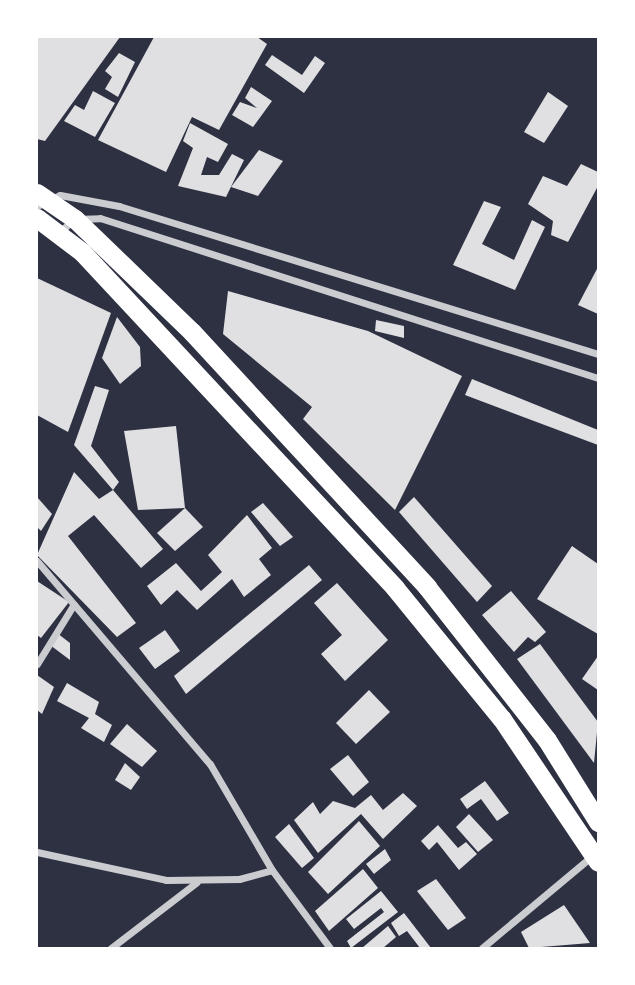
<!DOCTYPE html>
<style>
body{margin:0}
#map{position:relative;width:635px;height:985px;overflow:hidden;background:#2d3142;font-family:Arial,sans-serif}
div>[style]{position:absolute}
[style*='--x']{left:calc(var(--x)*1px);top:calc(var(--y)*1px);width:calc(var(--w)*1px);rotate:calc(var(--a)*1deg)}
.building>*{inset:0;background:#e0e0e3}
.minor>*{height:7px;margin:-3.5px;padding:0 3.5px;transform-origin:3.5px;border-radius:3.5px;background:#caccd0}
.trunk>*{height:19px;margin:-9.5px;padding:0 9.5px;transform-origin:9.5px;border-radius:9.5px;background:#fff}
span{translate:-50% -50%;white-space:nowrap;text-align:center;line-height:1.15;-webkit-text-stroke:7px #fff;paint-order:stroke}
.frame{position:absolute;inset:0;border:38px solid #fff;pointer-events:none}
</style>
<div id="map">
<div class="building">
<div style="clip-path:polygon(37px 37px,120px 37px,45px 141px,37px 139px)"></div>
<div style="clip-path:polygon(154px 37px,257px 37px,267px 44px,219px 130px,192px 117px,166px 172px,98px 140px)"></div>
<div style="clip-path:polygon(119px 53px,135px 62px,118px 97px,105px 89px,112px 77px,105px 71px)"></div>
<div style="clip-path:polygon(272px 55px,302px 75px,315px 56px,325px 63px,304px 93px,265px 65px)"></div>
<div style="clip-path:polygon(251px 87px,272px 101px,253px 127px,232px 115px,240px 102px,257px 108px,245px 98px)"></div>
<div style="clip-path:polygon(93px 91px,115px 103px,95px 137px,64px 121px,75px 105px,84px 110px)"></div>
<div style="clip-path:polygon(548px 92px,568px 106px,544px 143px,524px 132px)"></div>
<div style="clip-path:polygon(190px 123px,228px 144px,218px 162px,207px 157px,201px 175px,219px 175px,232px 154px,244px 160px,226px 197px,178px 186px,193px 148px,183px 141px)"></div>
<div style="clip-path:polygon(259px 150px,283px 161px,258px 196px,231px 187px)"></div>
<div style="clip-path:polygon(581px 164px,598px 172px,598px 186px,568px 242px,551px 235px,553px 221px,528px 204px,543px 176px,567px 186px)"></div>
<div style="clip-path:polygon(484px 201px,501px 207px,482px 244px,514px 260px,532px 220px,545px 227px,515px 290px,453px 265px)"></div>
<div style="clip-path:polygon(598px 267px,598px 314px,578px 305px)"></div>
<div style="clip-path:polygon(37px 278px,111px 313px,68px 432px,37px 415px)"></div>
<div style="clip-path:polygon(228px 291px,368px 331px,462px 376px,395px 510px,303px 419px,312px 407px,223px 334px)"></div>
<div style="clip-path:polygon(117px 317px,140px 347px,141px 366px,120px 384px,102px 358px)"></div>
<div style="clip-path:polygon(376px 320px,404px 326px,404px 338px,375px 331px)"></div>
<div style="clip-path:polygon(472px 379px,598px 430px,598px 445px,465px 395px)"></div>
<div style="clip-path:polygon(95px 386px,109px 390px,91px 446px,119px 482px,113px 490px,163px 549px,141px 568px,94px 515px,68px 536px,136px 623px,117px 637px,37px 555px,74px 472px,99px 499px,113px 490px,74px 445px)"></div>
<div style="clip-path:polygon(176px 426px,185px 508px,138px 510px,124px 431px)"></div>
<div style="clip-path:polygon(37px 497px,52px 514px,41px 531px,37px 527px)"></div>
<div style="clip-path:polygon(414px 497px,492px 586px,477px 602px,399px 512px)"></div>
<div style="clip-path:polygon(263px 503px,293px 537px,280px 546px,251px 512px)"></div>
<div style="clip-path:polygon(185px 508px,203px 527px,175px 551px,157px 533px)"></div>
<div style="clip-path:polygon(247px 515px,272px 548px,259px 559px,271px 575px,244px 597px,232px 579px,197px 610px,177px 590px,161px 605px,147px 586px,176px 563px,201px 591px,222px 572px,208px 555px)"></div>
<div style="clip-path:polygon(572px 546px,598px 564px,598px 634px,537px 599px)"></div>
<div style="clip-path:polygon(309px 565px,322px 580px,186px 694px,174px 676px)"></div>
<div style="clip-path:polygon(37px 581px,69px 602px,41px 638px,37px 635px)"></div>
<div style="clip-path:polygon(337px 583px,388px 640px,345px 681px,321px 654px,342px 635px,314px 603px)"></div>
<div style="clip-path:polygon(511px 591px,546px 632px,535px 642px,528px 637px,514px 652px,482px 615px)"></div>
<div style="clip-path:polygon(165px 630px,180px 651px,155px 669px,139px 648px)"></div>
<div style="clip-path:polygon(57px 633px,70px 643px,70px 660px,50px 645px)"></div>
<div style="clip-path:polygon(540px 644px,598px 722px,594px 763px,517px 659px)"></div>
<div style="clip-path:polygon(598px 656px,598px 690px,582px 679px)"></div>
<div style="clip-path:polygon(37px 675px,54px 687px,42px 714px,37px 710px)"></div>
<div style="clip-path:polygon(67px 683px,99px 702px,95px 714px,112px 725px,104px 742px,81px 728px,89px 718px,57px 701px)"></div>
<div style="clip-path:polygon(369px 690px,390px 712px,356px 744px,336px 723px)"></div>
<div style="clip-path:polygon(127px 724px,157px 751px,142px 767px,110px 744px)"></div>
<div style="clip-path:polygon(348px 755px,369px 782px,353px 796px,330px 769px)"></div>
<div style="clip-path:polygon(125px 763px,140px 777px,131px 790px,115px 780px)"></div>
<div style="clip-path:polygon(485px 781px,509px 813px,497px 821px,481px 799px,467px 809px,460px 799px)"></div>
<div style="clip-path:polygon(403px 793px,417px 806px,383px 839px,361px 814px,318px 853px,294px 820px,313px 802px,320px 814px,333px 801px,355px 808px,371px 795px,383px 810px)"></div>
<div style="clip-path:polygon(469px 814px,493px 840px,478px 852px,456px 827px)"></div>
<div style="clip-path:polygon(359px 821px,380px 846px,328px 894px,308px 872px)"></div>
<div style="clip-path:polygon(289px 824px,314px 858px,302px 868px,275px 837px)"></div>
<div style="clip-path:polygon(438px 825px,458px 848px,466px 842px,477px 854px,459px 870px,437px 842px,429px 850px,421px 841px)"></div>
<div style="clip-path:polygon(385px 849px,391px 860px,374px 874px,366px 864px)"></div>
<div style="clip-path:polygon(363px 869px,378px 888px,329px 931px,315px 911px)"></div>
<div style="clip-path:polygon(436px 879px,466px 918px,448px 930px,417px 891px)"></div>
<div style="clip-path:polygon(381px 891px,398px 912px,351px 948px,347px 941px,384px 912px,381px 908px,354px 929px,346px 919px)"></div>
<div style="clip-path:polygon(564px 905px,590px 943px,529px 948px,521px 932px)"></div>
<div style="clip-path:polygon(404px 913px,431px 948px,420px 948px,407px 931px,399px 936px,391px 923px)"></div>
<div style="clip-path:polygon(388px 926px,396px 937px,383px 948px,362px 948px)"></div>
</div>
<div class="minor">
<div style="--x:37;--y:206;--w:25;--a:-26"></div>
<div style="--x:60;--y:195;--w:60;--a:10.6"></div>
<div style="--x:119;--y:206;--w:501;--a:17.17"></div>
<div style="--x:59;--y:232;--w:21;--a:-39"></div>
<div style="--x:75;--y:219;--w:25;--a:-2"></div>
<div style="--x:100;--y:218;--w:523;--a:17.81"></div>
<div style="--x:37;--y:561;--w:267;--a:49.6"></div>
<div style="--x:210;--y:764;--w:123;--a:59.7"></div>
<div style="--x:272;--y:870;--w:97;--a:53.4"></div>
<div style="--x:37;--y:664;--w:70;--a:-58.3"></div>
<div style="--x:37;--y:852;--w:132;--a:12.2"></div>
<div style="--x:166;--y:880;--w:73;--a:-0.8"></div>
<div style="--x:239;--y:879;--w:34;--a:-15"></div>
<div style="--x:111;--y:948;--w:108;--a:-37.5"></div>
<div style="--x:482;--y:948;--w:143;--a:-39.9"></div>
</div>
<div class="trunk">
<div style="--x:37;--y:193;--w:46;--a:34.4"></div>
<div style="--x:75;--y:219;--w:163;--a:44"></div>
<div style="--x:192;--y:332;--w:347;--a:47.3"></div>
<div style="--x:427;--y:587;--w:194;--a:51.9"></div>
<div style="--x:547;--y:740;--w:97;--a:58.1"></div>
<div style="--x:37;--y:218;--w:56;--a:37.1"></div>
<div style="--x:82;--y:252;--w:459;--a:47"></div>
<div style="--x:395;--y:588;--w:169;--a:50.8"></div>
<div style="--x:502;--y:719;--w:172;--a:56.1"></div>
</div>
<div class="frame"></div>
</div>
